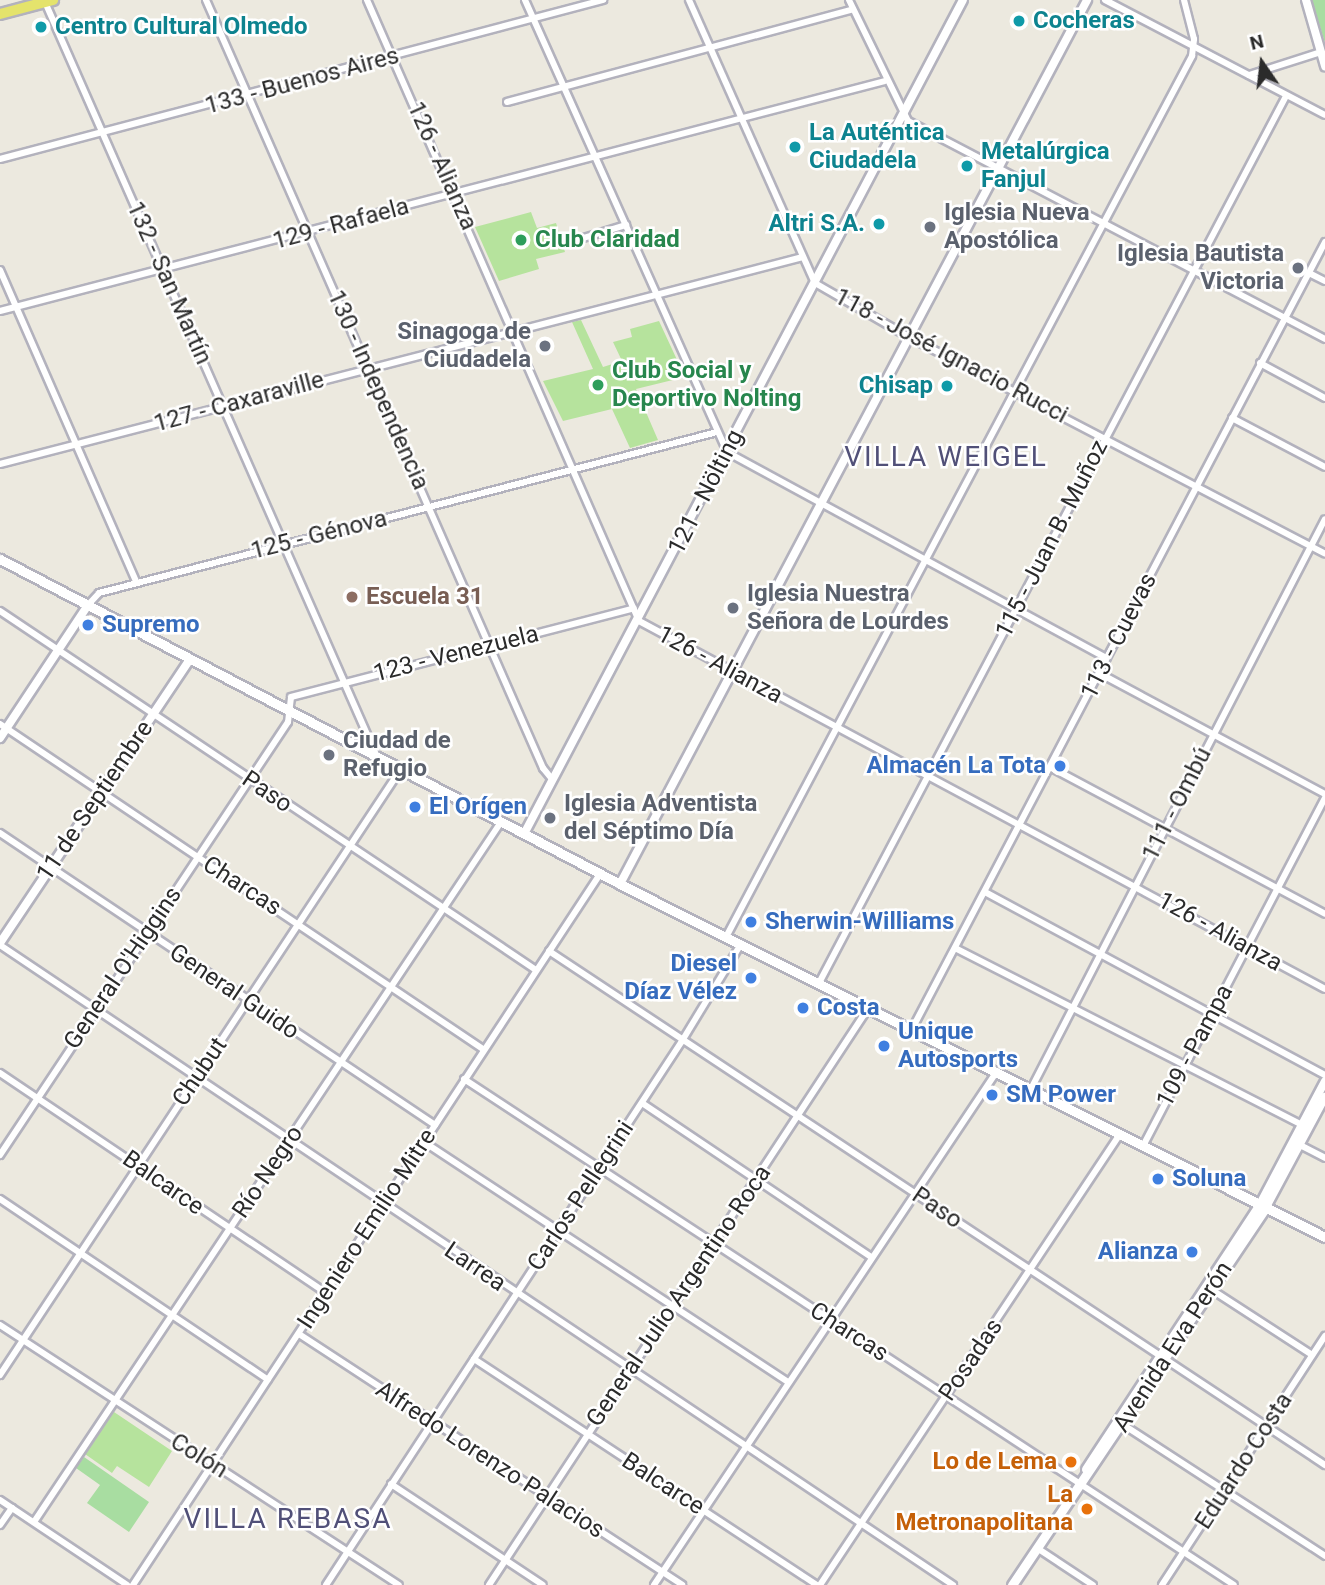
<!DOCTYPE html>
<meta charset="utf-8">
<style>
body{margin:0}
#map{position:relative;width:1325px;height:1585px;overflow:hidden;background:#ece9df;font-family:Roboto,sans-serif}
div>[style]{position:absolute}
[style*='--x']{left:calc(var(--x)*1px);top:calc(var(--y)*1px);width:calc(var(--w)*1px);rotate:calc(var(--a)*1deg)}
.green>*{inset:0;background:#a8dda1}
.pitch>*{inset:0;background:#b6e39d}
.roads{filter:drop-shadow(2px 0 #b3b2bd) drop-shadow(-2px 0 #b3b2bd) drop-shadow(0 2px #b3b2bd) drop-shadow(0 -2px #b3b2bd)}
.minor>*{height:6px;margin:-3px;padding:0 3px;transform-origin:3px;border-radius:3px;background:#fff}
.tertiary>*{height:8px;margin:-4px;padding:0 4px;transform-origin:4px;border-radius:4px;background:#fff}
.secondary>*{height:9px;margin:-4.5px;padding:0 4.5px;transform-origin:4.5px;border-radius:4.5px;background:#fff}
.primary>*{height:10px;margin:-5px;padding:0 5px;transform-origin:5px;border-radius:5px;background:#e4e36c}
.dots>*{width:19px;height:19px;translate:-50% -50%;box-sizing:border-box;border:4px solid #fff;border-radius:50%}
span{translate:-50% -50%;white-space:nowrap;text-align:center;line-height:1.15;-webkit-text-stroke:5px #fff;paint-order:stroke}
.culture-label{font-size:24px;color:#0d838f;font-weight:700}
.left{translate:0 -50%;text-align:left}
.right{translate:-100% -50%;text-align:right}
.street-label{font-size:24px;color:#2b2b2b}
.worship-label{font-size:24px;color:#5b616d;font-weight:700}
.leisure-label{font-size:24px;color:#27864d;font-weight:700}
.education-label{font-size:24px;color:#785e54;font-weight:700}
.shop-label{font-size:24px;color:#366cbe;font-weight:700}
.food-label{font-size:24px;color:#c56008;font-weight:700}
.quarter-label{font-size:28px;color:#515078;letter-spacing:2px}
.north{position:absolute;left:1227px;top:28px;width:70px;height:70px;-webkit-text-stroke:5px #fff;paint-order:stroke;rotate:346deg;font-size:19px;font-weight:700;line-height:28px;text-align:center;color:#2b2b2b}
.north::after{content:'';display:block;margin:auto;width:24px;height:32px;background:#2b2b2b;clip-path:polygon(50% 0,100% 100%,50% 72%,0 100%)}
</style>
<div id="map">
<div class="green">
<div style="clip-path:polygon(1312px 0,1325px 0,1325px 43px)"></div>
<div style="clip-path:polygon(84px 1457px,149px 1502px,129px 1532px,87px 1503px,100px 1485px,76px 1468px)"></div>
</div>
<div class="pitch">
<div style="clip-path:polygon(531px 212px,537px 228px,556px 223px,565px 252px,536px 259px,539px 269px,499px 281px,475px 227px)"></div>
<div style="clip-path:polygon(581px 320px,603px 367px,622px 361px,613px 342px,632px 337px,630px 329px,659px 321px,685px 377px,636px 389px,658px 440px,630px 448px,612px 409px,563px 421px,543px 381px,593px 369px,572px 322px)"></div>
<div style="clip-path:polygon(114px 1412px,172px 1451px,149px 1487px,117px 1466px,112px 1473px,85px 1454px)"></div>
</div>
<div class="roads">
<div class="minor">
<div style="--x:206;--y:0;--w:839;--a:66.31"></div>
<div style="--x:543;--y:768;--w:14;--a:51"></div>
<div style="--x:367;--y:0;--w:678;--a:66.35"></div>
<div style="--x:639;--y:621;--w:778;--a:28.21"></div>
<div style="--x:525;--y:0;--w:495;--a:65.9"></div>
<div style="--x:727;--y:452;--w:432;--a:28.5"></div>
<div style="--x:689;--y:0;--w:310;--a:66"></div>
<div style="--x:815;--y:283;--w:108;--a:29.9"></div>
<div style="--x:909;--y:337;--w:469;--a:27.5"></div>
<div style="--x:849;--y:0;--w:135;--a:64"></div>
<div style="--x:908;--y:121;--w:471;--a:27.6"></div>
<div style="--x:1105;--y:0;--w:248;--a:27.6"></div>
<div style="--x:45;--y:2;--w:825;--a:66.26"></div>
<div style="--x:1249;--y:75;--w:76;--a:-17.7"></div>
<div style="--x:507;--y:102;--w:358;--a:-15"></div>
<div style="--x:0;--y:159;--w:624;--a:-14.77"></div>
<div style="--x:567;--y:243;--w:62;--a:-17"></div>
<div style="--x:0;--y:270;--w:340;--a:66.4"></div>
<div style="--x:1309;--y:273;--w:18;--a:27"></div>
<div style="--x:0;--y:311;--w:914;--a:-14.57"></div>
<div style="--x:1260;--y:363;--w:74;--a:28.3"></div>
<div style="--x:1232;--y:418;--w:105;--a:27.8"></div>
<div style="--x:0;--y:464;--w:829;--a:-14.46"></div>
<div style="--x:88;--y:605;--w:16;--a:-47"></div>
<div style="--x:99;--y:593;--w:639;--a:-14.6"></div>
<div style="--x:0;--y:611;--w:645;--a:33.81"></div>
<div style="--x:1099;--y:673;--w:256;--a:28.2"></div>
<div style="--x:0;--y:724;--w:582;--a:33.94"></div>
<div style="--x:1050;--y:767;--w:312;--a:28.1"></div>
<div style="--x:0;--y:833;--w:524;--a:33.87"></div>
<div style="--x:985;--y:892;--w:386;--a:28.3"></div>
<div style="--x:726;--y:937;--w:997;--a:-62.12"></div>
<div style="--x:1192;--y:56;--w:17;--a:-83"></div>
<div style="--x:1194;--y:39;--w:40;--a:-104.4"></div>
<div style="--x:0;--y:945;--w:1148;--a:33.88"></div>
<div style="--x:955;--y:948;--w:390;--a:27"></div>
<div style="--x:549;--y:951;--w:931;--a:33.52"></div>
<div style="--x:819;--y:983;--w:1002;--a:-62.23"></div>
<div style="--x:912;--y:1029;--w:889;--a:-62.31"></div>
<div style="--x:0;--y:1073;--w:393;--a:34"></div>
<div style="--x:464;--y:1079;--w:921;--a:33.31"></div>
<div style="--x:1031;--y:1089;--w:641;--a:-62.72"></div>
<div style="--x:642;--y:1103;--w:276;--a:33.9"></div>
<div style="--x:424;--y:1142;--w:436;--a:33.4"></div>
<div style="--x:1296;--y:1143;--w:33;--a:27"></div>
<div style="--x:1143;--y:1146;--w:393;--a:-62.4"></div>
<div style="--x:0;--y:1155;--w:520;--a:-56.37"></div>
<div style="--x:288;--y:722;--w:25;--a:-83"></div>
<div style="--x:291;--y:697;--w:354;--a:-14.5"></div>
<div style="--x:0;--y:1199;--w:323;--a:34"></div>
<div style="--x:1209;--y:1288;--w:123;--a:33"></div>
<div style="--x:0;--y:1325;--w:476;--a:33.1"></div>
<div style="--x:299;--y:1334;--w:458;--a:33.2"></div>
<div style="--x:474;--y:1359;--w:411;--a:33.4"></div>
<div style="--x:0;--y:1375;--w:727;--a:-56.51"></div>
<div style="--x:1119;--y:1422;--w:246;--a:33"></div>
<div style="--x:391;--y:1484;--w:182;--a:33.6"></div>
<div style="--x:0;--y:1500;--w:153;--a:33.8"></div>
<div style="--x:34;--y:1522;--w:841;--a:-56.29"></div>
<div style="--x:0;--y:1525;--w:21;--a:-55"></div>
<div style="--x:1037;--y:1548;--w:67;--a:33.5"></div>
<div style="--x:133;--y:1585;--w:851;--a:-56.7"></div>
<div style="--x:326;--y:1585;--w:650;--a:-56.8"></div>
<div style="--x:682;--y:1041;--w:114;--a:-58.7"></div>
<div style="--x:489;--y:1585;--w:692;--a:-56.68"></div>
<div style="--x:654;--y:1585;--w:618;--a:-56.28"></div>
<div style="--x:820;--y:1585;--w:542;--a:-56.37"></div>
<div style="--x:1162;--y:1585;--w:298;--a:-56.8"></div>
</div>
<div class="tertiary">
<div style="--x:1306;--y:0;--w:69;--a:73.9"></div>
<div style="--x:0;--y:738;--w:159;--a:-56.5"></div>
<div style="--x:524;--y:834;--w:942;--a:-62.24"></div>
<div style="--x:620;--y:884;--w:1000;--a:-62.15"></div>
<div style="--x:0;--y:943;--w:342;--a:-56.2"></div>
<div style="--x:1260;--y:1204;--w:139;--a:-62.1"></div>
<div style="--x:1266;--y:1207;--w:125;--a:-61.8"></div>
</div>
<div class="secondary">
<div style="--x:0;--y:559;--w:700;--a:27.66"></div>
<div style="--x:620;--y:884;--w:788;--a:26.6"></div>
<div style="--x:1086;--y:1469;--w:317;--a:-56.7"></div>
<div style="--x:1012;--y:1585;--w:455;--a:-56.1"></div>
</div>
<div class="primary">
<div style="--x:0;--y:14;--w:55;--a:-14.8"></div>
</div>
</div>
<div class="dots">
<div style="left:1019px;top:21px;background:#0f9aa8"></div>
<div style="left:41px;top:27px;background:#0f9aa8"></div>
<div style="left:795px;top:147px;background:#0f9aa8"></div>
<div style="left:967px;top:166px;background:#0f9aa8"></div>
<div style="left:879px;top:224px;background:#0f9aa8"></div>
<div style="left:930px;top:227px;background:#6b7280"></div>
<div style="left:521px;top:240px;background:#2e9e5b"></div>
<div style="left:1298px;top:268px;background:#6b7280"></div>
<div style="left:545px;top:346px;background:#6b7280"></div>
<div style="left:598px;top:385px;background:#2e9e5b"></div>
<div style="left:947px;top:386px;background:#0f9aa8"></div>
<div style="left:352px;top:597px;background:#8d6e63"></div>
<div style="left:733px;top:608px;background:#6b7280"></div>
<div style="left:88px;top:625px;background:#3f7fe0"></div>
<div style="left:329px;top:755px;background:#6b7280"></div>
<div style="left:1060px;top:766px;background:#3f7fe0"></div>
<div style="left:415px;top:807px;background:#3f7fe0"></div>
<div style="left:550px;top:818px;background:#6b7280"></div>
<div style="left:751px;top:922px;background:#3f7fe0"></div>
<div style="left:751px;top:978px;background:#3f7fe0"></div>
<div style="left:803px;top:1008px;background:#3f7fe0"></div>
<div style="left:884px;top:1046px;background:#3f7fe0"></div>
<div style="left:992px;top:1095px;background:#3f7fe0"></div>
<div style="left:1158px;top:1179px;background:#3f7fe0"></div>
<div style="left:1192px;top:1252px;background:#3f7fe0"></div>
<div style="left:1071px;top:1462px;background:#e8710a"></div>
<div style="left:1087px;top:1509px;background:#e8710a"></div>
</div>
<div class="culture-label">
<span class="left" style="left:1033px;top:21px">Cocheras</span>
<span class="left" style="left:55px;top:27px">Centro Cultural Olmedo</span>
<span class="left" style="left:809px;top:147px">La Auténtica<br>Ciudadela</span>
<span class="left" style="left:981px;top:166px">Metalúrgica<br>Fanjul</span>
<span class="right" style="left:865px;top:224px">Altri S.A.</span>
<span class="right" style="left:933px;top:386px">Chisap</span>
</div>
<div class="street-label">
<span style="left:302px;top:81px;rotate:-15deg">133 - Buenos Aires</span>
<span style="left:442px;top:166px;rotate:66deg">126 - Alianza</span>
<span style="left:341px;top:224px;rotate:-15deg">129 - Rafaela</span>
<span style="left:169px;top:283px;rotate:66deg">132 - San Martín</span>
<span style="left:951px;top:356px;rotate:28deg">118 - José Ignacio Rucci</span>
<span style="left:378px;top:390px;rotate:66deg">130 - Independencia</span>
<span style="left:239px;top:402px;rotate:-15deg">127 - Caxaraville</span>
<span style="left:706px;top:492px;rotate:-63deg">121 - Nölting</span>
<span style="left:319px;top:535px;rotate:-14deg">125 - Génova</span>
<span style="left:1052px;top:539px;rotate:-63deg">115 - Juan B. Muñoz</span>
<span style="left:1119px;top:636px;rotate:-63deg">113 - Cuevas</span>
<span style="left:456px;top:654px;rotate:-14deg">123 - Venezuela</span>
<span style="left:720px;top:665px;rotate:28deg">126 - Alianza</span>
<span style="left:267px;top:792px;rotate:34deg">Paso</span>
<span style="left:95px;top:801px;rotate:-56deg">11 de Septiembre</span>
<span style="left:1177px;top:804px;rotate:-63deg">111 - Ombú</span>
<span style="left:242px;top:886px;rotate:33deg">Charcas</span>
<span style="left:1220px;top:932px;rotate:29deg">126 - Alianza</span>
<span style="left:123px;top:968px;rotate:-56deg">General O'Higgins</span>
<span style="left:234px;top:992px;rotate:34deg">General Guido</span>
<span style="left:1195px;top:1046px;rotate:-62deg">109 - Pampa</span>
<span style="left:200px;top:1072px;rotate:-56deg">Chubut</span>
<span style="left:268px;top:1172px;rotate:-56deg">Río Negro</span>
<span style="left:163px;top:1183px;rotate:35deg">Balcarce</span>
<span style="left:581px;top:1196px;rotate:-57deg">Carlos Pellegrini</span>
<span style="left:937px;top:1208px;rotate:34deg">Paso</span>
<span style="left:367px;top:1229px;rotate:-57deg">Ingeniero Emilio Mitre</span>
<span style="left:475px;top:1267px;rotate:34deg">Larrea</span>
<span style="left:679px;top:1296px;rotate:-56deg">General Julio Argentino Roca</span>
<span style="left:849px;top:1332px;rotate:33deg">Charcas</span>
<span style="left:1173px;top:1347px;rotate:-57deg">Avenida Eva Perón</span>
<span style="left:971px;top:1360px;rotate:-56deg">Posadas</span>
<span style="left:199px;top:1456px;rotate:32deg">Colón</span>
<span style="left:490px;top:1460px;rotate:33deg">Alfredo Lorenzo Palacios</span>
<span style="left:1244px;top:1461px;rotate:-57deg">Eduardo Costa</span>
<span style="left:663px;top:1484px;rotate:33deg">Balcarce</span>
</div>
<div class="worship-label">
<span class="left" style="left:944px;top:227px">Iglesia Nueva<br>Apostólica</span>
<span class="right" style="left:1284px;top:268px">Iglesia Bautista<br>Victoria</span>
<span class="right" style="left:531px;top:346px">Sinagoga de<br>Ciudadela</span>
<span class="left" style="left:747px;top:608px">Iglesia Nuestra<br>Señora de Lourdes</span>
<span class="left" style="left:343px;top:755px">Ciudad de<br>Refugio</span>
<span class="left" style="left:564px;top:818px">Iglesia Adventista<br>del Séptimo Día</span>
</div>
<div class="leisure-label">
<span class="left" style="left:535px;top:240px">Club Claridad</span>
<span class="left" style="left:612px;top:385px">Club Social y<br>Deportivo Nolting</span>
</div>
<div class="education-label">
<span class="left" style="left:366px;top:597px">Escuela 31</span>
</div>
<div class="shop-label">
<span class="left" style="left:102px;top:625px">Supremo</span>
<span class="right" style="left:1046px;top:766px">Almacén La Tota</span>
<span class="left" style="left:429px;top:807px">El Orígen</span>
<span class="left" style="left:765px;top:922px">Sherwin-Williams</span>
<span class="right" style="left:737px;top:978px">Diesel<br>Díaz Vélez</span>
<span class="left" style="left:817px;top:1008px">Costa</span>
<span class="left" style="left:898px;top:1046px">Unique<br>Autosports</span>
<span class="left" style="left:1006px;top:1095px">SM Power</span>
<span class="left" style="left:1172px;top:1179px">Soluna</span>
<span class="right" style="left:1178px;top:1252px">Alianza</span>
</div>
<div class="food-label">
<span class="right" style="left:1057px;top:1462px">Lo de Lema</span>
<span class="right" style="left:1073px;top:1509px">La<br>Metronapolitana</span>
</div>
<div class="quarter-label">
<span style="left:946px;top:457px">VILLA WEIGEL</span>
<span style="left:288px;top:1519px">VILLA REBASA</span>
</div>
<div class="north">N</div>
</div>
